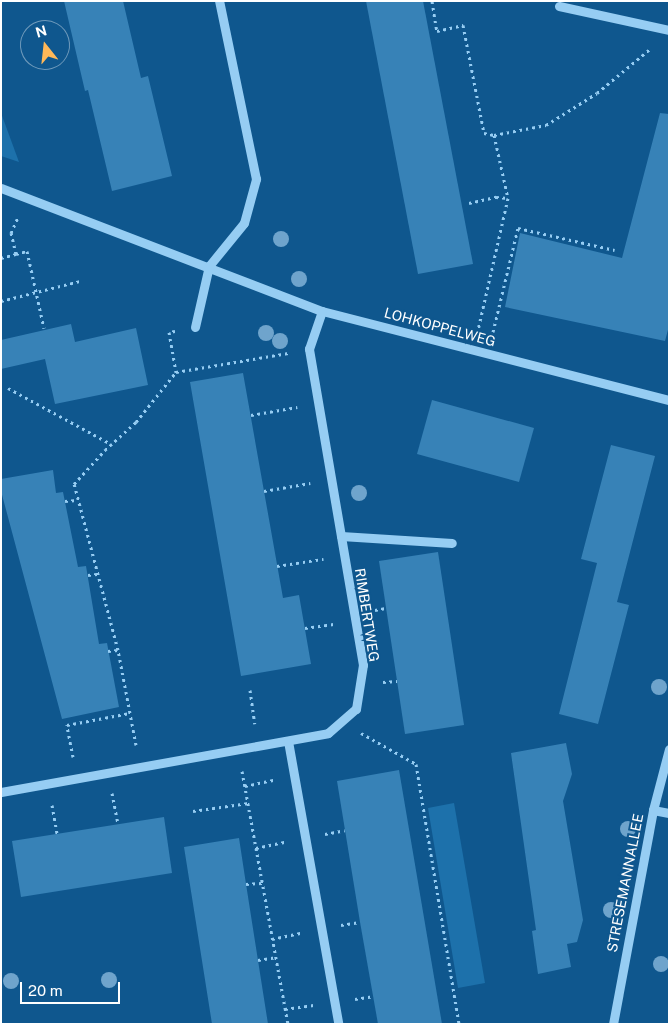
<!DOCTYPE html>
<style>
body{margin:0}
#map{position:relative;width:670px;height:1025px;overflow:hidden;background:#0f578e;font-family:"Public Sans",sans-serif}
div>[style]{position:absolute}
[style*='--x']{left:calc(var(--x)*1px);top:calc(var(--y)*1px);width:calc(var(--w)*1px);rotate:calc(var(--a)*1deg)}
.green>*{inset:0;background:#1d71ab}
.building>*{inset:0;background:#3782b7}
.path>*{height:3px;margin-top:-1.5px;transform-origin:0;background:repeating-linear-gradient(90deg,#96cdf3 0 2.5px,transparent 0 6.5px)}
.minor>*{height:9px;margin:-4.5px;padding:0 4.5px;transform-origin:4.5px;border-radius:4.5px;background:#96cdf3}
.trees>*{width:16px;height:16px;margin:-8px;border-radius:50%;background:#6fa4cc}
span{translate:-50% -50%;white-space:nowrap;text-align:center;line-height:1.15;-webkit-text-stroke:4px #0f578e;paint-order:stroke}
.street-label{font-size:14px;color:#fff}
.frame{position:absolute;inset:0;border:2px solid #fff;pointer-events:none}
.north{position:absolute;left:20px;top:20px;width:50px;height:50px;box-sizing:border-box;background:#0f578e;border:1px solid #6f9abb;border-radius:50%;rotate:344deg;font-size:14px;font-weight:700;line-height:20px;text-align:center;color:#fff}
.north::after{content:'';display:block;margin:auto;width:18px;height:22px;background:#ffb858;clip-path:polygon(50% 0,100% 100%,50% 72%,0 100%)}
.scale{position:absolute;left:20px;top:982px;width:100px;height:22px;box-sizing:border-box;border:2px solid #fff;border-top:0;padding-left:6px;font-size:15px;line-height:18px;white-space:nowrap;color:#fff;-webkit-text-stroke:4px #0f578e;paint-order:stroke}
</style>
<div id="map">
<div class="green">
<div style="clip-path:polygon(1px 113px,19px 162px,1px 156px)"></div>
<div style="clip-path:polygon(454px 803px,485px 983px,458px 988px,428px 808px)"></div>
</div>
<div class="building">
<div style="clip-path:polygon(64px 1px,123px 1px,141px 78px,148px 76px,172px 176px,112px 191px,88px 90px,85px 91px)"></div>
<div style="clip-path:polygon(366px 1px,423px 1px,473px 264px,418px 274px)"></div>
<div style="clip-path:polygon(660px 113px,669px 114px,669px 326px,665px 341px,505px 307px,520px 233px,622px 258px)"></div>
<div style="clip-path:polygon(71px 324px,75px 342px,136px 328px,148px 385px,55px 404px,45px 359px,1px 369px,1px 340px)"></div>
<div style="clip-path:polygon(243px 373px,283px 598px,299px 595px,311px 664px,241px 676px,190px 382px)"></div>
<div style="clip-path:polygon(432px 400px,534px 428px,519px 482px,417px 454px)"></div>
<div style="clip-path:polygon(611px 445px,655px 456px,617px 602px,629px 605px,598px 724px,559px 714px,597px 563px,581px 559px)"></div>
<div style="clip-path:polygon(53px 470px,56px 493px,63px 492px,78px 567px,86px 566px,99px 644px,107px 643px,119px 707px,62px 719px,1px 491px,1px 479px)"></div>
<div style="clip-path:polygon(438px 552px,464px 725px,405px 734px,379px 561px)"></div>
<div style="clip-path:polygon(566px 743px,572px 774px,563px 801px,583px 920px,577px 942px,567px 944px,571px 967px,538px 974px,532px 931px,536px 930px,511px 753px)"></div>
<div style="clip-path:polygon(399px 770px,442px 1024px,378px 1024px,360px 922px,337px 781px)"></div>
<div style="clip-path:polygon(164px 817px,172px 873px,21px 897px,12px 841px)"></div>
<div style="clip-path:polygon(239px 838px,246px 884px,268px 1024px,212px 1024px,184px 847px)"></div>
</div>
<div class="path">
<div style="--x:432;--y:1;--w:30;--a:81"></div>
<div style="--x:437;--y:31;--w:27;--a:-13"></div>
<div style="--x:463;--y:25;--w:110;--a:79"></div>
<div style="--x:484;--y:133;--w:10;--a:11"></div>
<div style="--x:494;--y:135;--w:65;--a:77.5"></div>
<div style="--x:508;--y:198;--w:135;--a:102.8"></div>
<div style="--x:494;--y:135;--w:53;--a:-10.9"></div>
<div style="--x:546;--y:125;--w:60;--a:-32.1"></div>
<div style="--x:597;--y:93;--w:69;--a:-39.7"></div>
<div style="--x:469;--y:203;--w:28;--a:-13"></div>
<div style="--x:496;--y:197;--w:12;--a:5"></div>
<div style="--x:16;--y:254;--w:11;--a:-15"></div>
<div style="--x:27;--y:251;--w:79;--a:77.6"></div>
<div style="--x:1;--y:258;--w:16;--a:-15"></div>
<div style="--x:16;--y:254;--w:22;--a:-103"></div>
<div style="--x:11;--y:233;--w:17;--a:-66"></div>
<div style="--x:1;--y:301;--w:81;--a:-14.2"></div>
<div style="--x:175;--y:331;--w:6;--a:171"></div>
<div style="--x:169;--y:332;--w:41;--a:80.1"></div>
<div style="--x:493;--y:332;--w:107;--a:-76.5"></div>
<div style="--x:518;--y:228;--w:99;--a:12.8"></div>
<div style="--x:8;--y:388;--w:117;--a:28.5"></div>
<div style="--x:251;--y:415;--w:47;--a:-9.9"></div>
<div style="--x:264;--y:491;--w:47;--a:-9.9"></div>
<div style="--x:65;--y:501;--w:12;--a:-5"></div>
<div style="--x:277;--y:566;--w:47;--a:-8.7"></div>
<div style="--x:88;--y:575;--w:9;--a:-6"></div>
<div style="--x:375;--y:610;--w:11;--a:-10"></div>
<div style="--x:305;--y:628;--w:29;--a:-8"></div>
<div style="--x:108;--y:651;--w:10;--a:-6"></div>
<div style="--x:383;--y:682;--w:14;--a:-4"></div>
<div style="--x:250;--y:690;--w:34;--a:82"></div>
<div style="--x:361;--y:733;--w:63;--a:29.4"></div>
<div style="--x:416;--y:764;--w:264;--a:80.6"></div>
<div style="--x:136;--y:745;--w:97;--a:-100.7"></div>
<div style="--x:118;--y:650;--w:172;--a:-104.8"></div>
<div style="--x:74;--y:484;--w:46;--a:-47.6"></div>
<div style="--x:105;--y:450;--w:42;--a:-42.1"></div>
<div style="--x:136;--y:422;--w:64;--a:-51.3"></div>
<div style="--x:176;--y:372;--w:114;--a:-9.6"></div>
<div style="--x:73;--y:757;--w:33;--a:-101"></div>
<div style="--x:67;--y:725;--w:64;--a:-10.8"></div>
<div style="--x:242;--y:771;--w:257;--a:79.7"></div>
<div style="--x:245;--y:786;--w:30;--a:-12"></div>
<div style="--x:112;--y:793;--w:32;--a:79"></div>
<div style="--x:52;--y:805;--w:29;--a:80"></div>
<div style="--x:193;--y:811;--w:56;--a:-8.3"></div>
<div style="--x:325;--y:834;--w:20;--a:-11"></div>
<div style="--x:256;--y:848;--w:30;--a:-12"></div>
<div style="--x:246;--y:884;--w:16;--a:-4"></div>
<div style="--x:341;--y:925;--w:19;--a:-9"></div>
<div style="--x:272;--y:939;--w:30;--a:-12"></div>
<div style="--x:258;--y:960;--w:18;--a:-9"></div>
<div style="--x:355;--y:999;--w:18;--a:-9"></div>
<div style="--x:285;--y:1009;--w:29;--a:-8"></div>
</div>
<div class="minor">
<div style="--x:559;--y:6;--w:113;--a:12.3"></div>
<div style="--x:1;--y:188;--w:344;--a:21"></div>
<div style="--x:322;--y:311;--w:358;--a:14.4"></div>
<div style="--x:195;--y:327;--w:63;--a:-77.1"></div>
<div style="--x:209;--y:266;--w:55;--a:-50.9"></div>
<div style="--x:244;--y:223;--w:46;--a:-74.7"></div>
<div style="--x:256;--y:179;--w:182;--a:-101.7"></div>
<div style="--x:341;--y:536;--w:111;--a:3.6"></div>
<div style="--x:288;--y:741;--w:286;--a:79.9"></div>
<div style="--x:1;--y:792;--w:332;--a:-10.2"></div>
<div style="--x:328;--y:733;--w:37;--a:-41"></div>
<div style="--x:356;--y:709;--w:45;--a:-81"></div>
<div style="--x:363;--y:665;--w:321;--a:-99.7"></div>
<div style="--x:309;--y:349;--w:40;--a:-71.1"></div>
<div style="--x:653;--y:810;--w:16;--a:11"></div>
<div style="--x:613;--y:1024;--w:218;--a:-79.4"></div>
<div style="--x:653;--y:810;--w:63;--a:-75.3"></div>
</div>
<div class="trees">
<div style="left:281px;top:239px"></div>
<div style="left:299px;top:279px"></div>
<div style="left:266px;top:333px"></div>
<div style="left:280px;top:341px"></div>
<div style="left:359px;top:493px"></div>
<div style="left:659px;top:687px"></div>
<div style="left:628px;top:829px"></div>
<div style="left:611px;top:910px"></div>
<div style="left:661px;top:964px"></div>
<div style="left:109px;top:980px"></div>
<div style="left:11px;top:981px"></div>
</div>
<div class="street-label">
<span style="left:440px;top:327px;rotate:15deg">LOHKOPPELWEG</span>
<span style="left:367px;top:615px;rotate:81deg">RIMBERTWEG</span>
<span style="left:625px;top:883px;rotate:-79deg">STRESEMANNALLEE</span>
</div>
<div class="frame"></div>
<div class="north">N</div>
<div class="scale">20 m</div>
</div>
